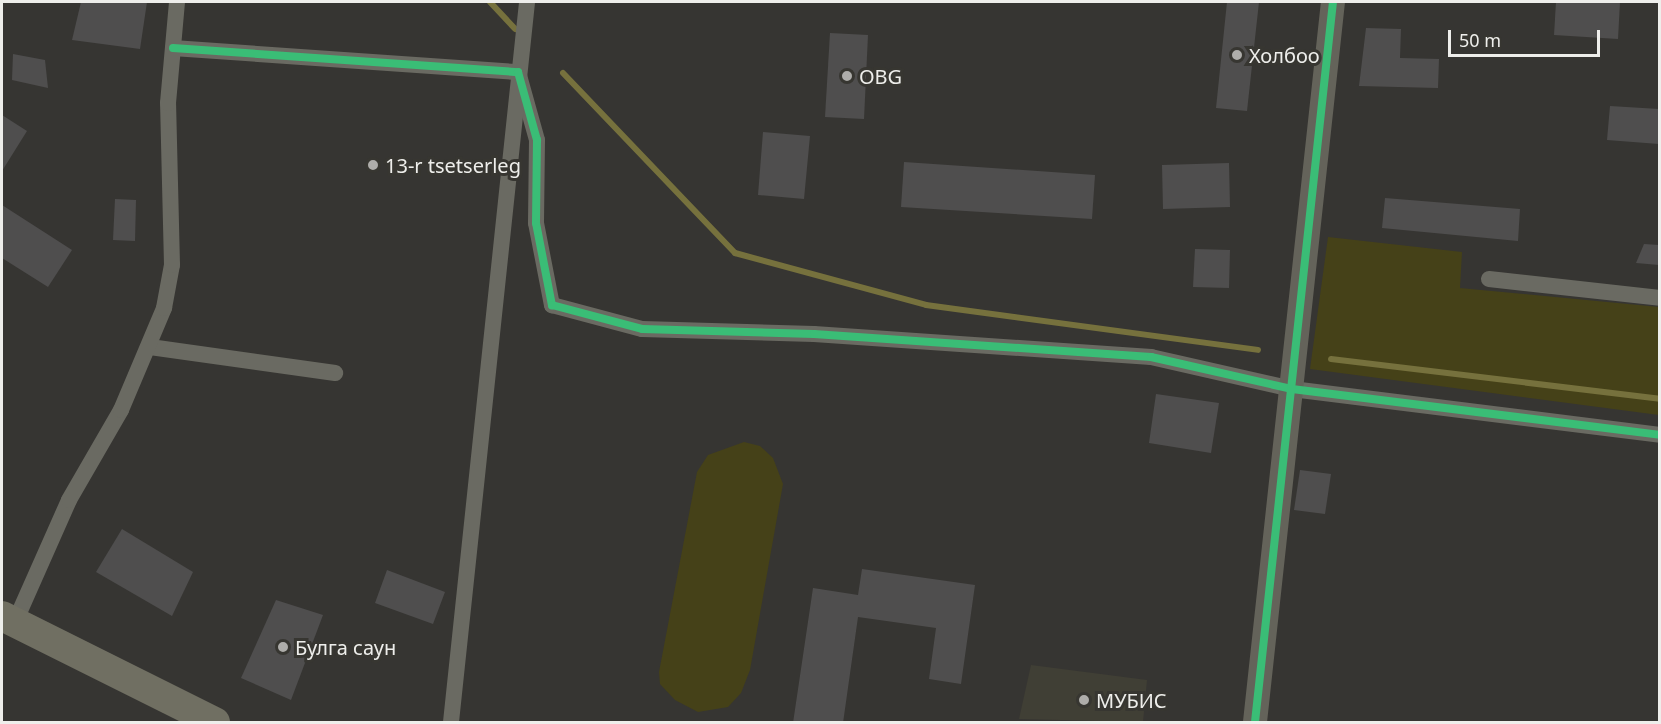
<!DOCTYPE html>
<meta charset="utf-8">
<style>
body{margin:0}
#map{position:relative;width:1661px;height:724px;overflow:hidden;background:#363532;font-family:"Noto Sans",sans-serif}
div>[style]{position:absolute}
[style*='--x']{left:calc(var(--x)*1px);top:calc(var(--y)*1px);width:calc(var(--w)*1px);rotate:calc(var(--a)*1deg)}
.built>*{inset:0;background:#403f35}
.green>*{inset:0;background:#454118}
.stream>*{height:6px;margin:-3px;padding:0 3px;transform-origin:3px;border-radius:3px;background:#76713d}
.building>*{inset:0;background:#4f4e4e}
.street>*{height:16px;margin:-8px;padding:0 8px;transform-origin:8px;border-radius:8px;background:#6a6a62}
.secondary>*{height:24px;margin:-12px;padding:0 12px;transform-origin:12px;border-radius:12px;background:#64635a}
.highway>*{height:30px;margin:-15px;padding:0 15px;transform-origin:15px;border-radius:15px;background:#706f62}
.cycleway>*{height:8px;margin:-4px;padding:0 4px;transform-origin:4px;border-radius:4px;background:#3abd76}
.dots>*{width:16px;height:16px;translate:-50% -50%;box-sizing:border-box;border:3px solid #373631;border-radius:50%}
span{translate:-50% -50%;white-space:nowrap;text-align:center;line-height:1.15;-webkit-text-stroke:6px #373631;paint-order:stroke}
.poi-label{font-size:20px;color:#eeeeeb}
.left{translate:0 -50%;text-align:left}
.frame{position:absolute;inset:0;border:3px solid #eeeeeb;pointer-events:none}
.scale{position:absolute;left:1448px;top:30px;width:152px;height:27px;box-sizing:border-box;border:3px solid #eeeeeb;border-top:0;padding-left:8px;font-size:18px;line-height:21px;white-space:nowrap;color:#eeeeeb;-webkit-text-stroke:4px #373631;paint-order:stroke}
</style>
<div id="map">
<div class="built">
<div style="clip-path:polygon(1031px 665px,1147px 680px,1143px 722px,1019px 719px)"></div>
</div>
<div class="green">
<div style="clip-path:polygon(1328px 237px,1462px 252px,1460px 288px,1659px 307px,1659px 415px,1310px 369px)"></div>
<div style="clip-path:polygon(744px 442px,760px 446px,773px 458px,783px 484px,750px 670px,741px 693px,728px 707px,698px 712px,675px 700px,660px 684px,659px 672px,697px 472px,708px 455px)"></div>
</div>
<div class="stream">
<div style="--x:490;--y:2;--w:37;--a:47"></div>
<div style="--x:563;--y:73;--w:249;--a:46.3"></div>
<div style="--x:735;--y:253;--w:198;--a:15.2"></div>
<div style="--x:926;--y:305;--w:335;--a:7.7"></div>
<div style="--x:1331;--y:359;--w:331;--a:6.9"></div>
</div>
<div class="building">
<div style="clip-path:polygon(81px 2px,147px 2px,140px 49px,72px 40px)"></div>
<div style="clip-path:polygon(1227px 2px,1259px 2px,1247px 111px,1216px 108px)"></div>
<div style="clip-path:polygon(1556px 2px,1620px 2px,1618px 39px,1554px 35px)"></div>
<div style="clip-path:polygon(1366px 28px,1401px 29px,1400px 58px,1439px 59px,1438px 88px,1359px 86px)"></div>
<div style="clip-path:polygon(830px 33px,868px 35px,864px 119px,825px 117px)"></div>
<div style="clip-path:polygon(13px 54px,45px 60px,48px 88px,12px 80px)"></div>
<div style="clip-path:polygon(1610px 106px,1659px 109px,1659px 144px,1607px 140px)"></div>
<div style="clip-path:polygon(2px 115px,27px 131px,2px 171px)"></div>
<div style="clip-path:polygon(763px 132px,810px 136px,804px 199px,758px 195px)"></div>
<div style="clip-path:polygon(904px 162px,1095px 175px,1092px 219px,901px 207px)"></div>
<div style="clip-path:polygon(1229px 163px,1230px 207px,1163px 209px,1162px 165px)"></div>
<div style="clip-path:polygon(1385px 198px,1520px 209px,1518px 241px,1382px 228px)"></div>
<div style="clip-path:polygon(115px 199px,136px 200px,135px 241px,113px 240px)"></div>
<div style="clip-path:polygon(2px 205px,72px 250px,48px 287px,2px 258px)"></div>
<div style="clip-path:polygon(1644px 244px,1659px 245px,1659px 265px,1636px 263px)"></div>
<div style="clip-path:polygon(1195px 249px,1230px 250px,1229px 288px,1193px 287px)"></div>
<div style="clip-path:polygon(1156px 394px,1219px 403px,1211px 453px,1149px 443px)"></div>
<div style="clip-path:polygon(1300px 470px,1331px 474px,1325px 514px,1294px 510px)"></div>
<div style="clip-path:polygon(122px 529px,193px 572px,172px 616px,96px 572px)"></div>
<div style="clip-path:polygon(862px 569px,975px 585px,961px 684px,929px 679px,936px 628px,858px 617px,843px 723px,793px 723px,813px 588px,858px 595px)"></div>
<div style="clip-path:polygon(387px 570px,445px 592px,433px 624px,375px 603px)"></div>
<div style="clip-path:polygon(276px 600px,323px 615px,291px 700px,241px 678px)"></div>
</div>
<div class="street">
<div style="--x:173;--y:48;--w:346;--a:4"></div>
<div style="--x:518;--y:72;--w:71;--a:74.4"></div>
<div style="--x:537;--y:140;--w:83;--a:90.7"></div>
<div style="--x:536;--y:223;--w:84;--a:79"></div>
<div style="--x:552;--y:305;--w:93;--a:14.9"></div>
<div style="--x:642;--y:329;--w:172;--a:1.7"></div>
<div style="--x:814;--y:334;--w:338;--a:3.9"></div>
<div style="--x:1151;--y:357;--w:145;--a:12.8"></div>
<div style="--x:1292;--y:389;--w:371;--a:7.1"></div>
<div style="--x:1489;--y:279;--w:172;--a:6.3"></div>
<div style="--x:150;--y:347;--w:187;--a:8"></div>
<div style="--x:15;--y:622;--w:133;--a:-66.1"></div>
<div style="--x:69;--y:500;--w:104;--a:-60"></div>
<div style="--x:121;--y:410;--w:111;--a:-67.1"></div>
<div style="--x:164;--y:308;--w:44;--a:-79.5"></div>
<div style="--x:172;--y:265;--w:162;--a:-91.4"></div>
<div style="--x:168;--y:103;--w:101;--a:-84.9"></div>
<div style="--x:451;--y:722;--w:724;--a:-83.97"></div>
</div>
<div class="secondary">
<div style="--x:1255;--y:722;--w:724;--a:-83.82"></div>
</div>
<div class="highway">
<div style="--x:2;--y:616;--w:238;--a:26.5"></div>
</div>
<div class="cycleway">
<div style="--x:173;--y:48;--w:346;--a:4"></div>
<div style="--x:518;--y:72;--w:71;--a:74.4"></div>
<div style="--x:537;--y:140;--w:83;--a:90.7"></div>
<div style="--x:536;--y:223;--w:84;--a:79"></div>
<div style="--x:552;--y:305;--w:93;--a:14.9"></div>
<div style="--x:642;--y:329;--w:172;--a:1.7"></div>
<div style="--x:814;--y:334;--w:338;--a:3.9"></div>
<div style="--x:1151;--y:357;--w:145;--a:12.8"></div>
<div style="--x:1292;--y:389;--w:371;--a:7.1"></div>
<div style="--x:1255;--y:722;--w:724;--a:-83.82"></div>
</div>
<div class="dots">
<div style="left:1237px;top:55px;background:#aeadaa"></div>
<div style="left:847px;top:76px;background:#aeadaa"></div>
<div style="left:373px;top:165px;background:#aeadaa"></div>
<div style="left:283px;top:647px;background:#aeadaa"></div>
<div style="left:1084px;top:700px;background:#aeadaa"></div>
</div>
<div class="poi-label">
<span class="left" style="left:1249px;top:55px">Холбоо</span>
<span class="left" style="left:859px;top:76px">OBG</span>
<span class="left" style="left:385px;top:165px">13-r tsetserleg</span>
<span class="left" style="left:295px;top:647px">Булга саун</span>
<span class="left" style="left:1096px;top:700px">МУБИС</span>
</div>
<div class="frame"></div>
<div class="scale">50 m</div>
</div>
